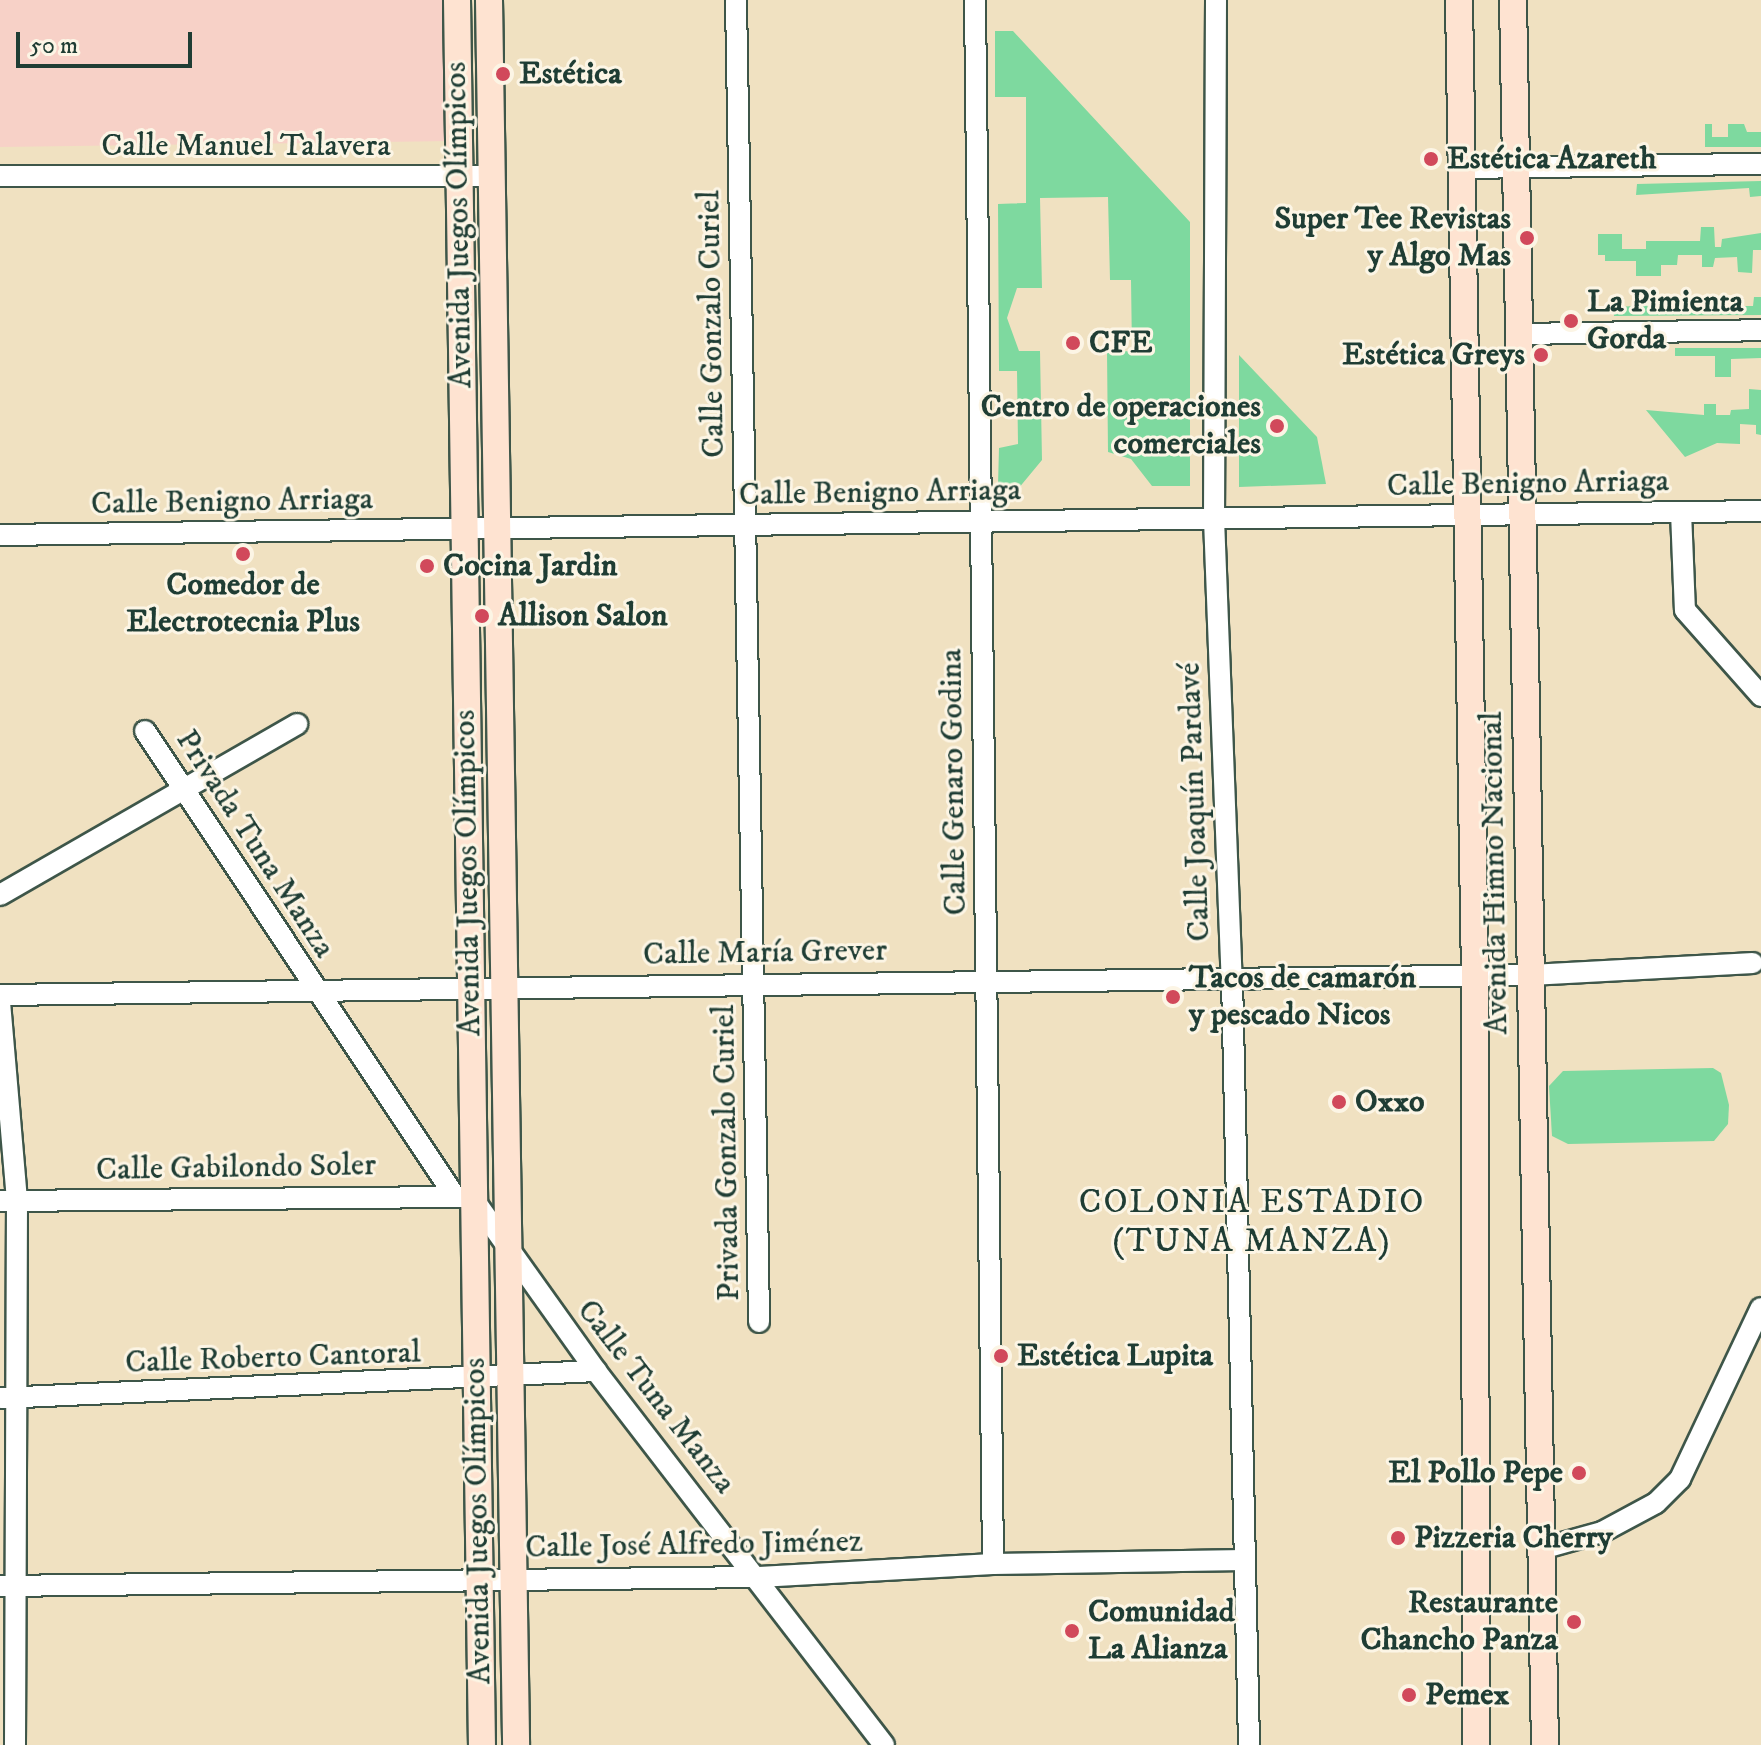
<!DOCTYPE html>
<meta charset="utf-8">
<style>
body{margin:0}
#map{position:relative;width:1761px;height:1745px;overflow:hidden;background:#f0e1c1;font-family:"IM FELL DW Pica",serif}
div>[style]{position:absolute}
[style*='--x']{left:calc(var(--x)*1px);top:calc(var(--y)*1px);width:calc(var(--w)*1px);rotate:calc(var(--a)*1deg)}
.built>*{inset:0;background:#f7d1c7}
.green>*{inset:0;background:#7ed99f}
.roads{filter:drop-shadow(2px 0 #3e5649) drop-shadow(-2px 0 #3e5649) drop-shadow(0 2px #3e5649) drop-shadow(0 -2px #3e5649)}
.street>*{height:20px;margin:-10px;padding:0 10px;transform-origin:10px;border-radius:10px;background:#fff}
.secondary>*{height:26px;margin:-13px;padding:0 13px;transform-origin:13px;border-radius:13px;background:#fee3d1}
.dots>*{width:22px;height:22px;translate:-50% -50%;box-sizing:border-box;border:4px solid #fcf5e5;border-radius:50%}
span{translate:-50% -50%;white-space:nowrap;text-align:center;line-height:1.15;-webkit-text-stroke:6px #fcf5e5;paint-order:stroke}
.poi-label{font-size:32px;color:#1f3d34;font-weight:700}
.left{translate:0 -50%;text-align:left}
.right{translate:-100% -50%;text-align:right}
.street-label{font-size:32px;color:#1f3d34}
.neighbourhood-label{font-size:34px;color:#1f3d34;letter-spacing:2px}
.scale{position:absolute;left:16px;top:32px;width:176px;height:36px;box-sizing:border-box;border:4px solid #1f3d34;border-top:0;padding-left:10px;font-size:24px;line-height:28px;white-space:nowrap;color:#1f3d34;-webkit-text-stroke:6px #fcf5e5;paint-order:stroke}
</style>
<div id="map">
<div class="built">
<div style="clip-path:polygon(0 0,450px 0,452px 141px,0 147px)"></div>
</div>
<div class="green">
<div style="clip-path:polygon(995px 31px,1013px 31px,1190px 222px,1190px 486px,1152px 486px,1131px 459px,1108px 452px,1107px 352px,1132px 351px,1131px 280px,1110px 280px,1108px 197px,1040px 198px,1042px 288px,1017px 288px,1007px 318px,1019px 351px,1040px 351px,1042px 460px,1018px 489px,998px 485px,999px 448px,1018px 444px,1017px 371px,999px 371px,998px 204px,1026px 203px,1026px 97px,995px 97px)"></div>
<div style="clip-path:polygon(1705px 124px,1712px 124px,1712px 137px,1728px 137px,1728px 124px,1744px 124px,1747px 132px,1761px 132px,1761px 147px,1705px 147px)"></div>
<div style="clip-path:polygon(1761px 181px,1761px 196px,1750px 197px,1749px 188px,1636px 195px,1637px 184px)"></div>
<div style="clip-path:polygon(1701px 227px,1714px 227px,1715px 247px,1721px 247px,1722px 239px,1761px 233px,1761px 250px,1753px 250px,1752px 273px,1738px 272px,1737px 257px,1715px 258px,1713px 267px,1702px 267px,1702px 255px,1678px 255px,1677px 265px,1661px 265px,1661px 276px,1636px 276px,1636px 261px,1605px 261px,1605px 255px,1598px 255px,1598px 234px,1622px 234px,1622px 249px,1646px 249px,1646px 241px,1700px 241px)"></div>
<div style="clip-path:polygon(1754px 297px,1761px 297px,1761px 315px,1614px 316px,1613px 307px,1636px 306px,1636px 301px,1647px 301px,1648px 312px,1730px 311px,1731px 306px,1753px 306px)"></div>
<div style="clip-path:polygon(1675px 348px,1761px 348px,1761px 358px,1731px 359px,1731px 377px,1715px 377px,1715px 356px,1675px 356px)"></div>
<div style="clip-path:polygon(1239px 355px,1317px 437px,1326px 484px,1239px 487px)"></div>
<div style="clip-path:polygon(1749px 389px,1761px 390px,1761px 435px,1756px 434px,1756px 425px,1740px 424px,1740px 444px,1717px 443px,1685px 457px,1646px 410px,1704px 415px,1704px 404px,1716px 404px,1716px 415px,1730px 415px,1731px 410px,1749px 409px)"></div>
<div style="clip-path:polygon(1713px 1068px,1721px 1073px,1729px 1105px,1728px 1124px,1714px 1141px,1568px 1144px,1552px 1136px,1549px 1086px,1563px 1071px)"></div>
</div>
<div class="roads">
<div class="street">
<div style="--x:736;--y:0;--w:1322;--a:89"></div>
<div style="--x:975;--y:0;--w:1564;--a:89.34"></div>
<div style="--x:1216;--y:0;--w:519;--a:90.22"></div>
<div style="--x:1214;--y:519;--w:459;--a:87.8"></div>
<div style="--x:1232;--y:978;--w:767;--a:88.73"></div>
<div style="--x:1463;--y:168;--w:298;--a:-0.8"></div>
<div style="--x:0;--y:176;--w:492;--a:0"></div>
<div style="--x:1519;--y:334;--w:242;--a:-0.9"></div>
<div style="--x:1681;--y:512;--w:98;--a:87.7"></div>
<div style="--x:1685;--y:610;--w:115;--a:48.5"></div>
<div style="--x:0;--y:535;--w:1761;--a:-0.78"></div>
<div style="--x:145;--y:731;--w:557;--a:56.34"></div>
<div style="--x:0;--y:895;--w:343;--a:-29.9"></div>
<div style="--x:0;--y:995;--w:1531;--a:-0.75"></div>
<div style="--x:1531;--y:975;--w:222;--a:-3.1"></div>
<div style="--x:0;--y:1002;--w:200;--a:85.1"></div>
<div style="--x:17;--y:1201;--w:544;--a:90.21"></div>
<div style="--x:0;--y:1201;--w:472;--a:-0.5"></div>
<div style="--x:472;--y:1197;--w:214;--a:54.5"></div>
<div style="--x:596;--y:1371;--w:472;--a:52.4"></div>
<div style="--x:0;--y:1398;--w:597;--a:-2.59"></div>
<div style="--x:1541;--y:1549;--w:63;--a:-15.6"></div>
<div style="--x:1602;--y:1532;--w:61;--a:-28.2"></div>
<div style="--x:1656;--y:1503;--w:34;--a:-45"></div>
<div style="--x:1680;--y:1479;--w:189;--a:-64.7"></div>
<div style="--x:0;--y:1586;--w:759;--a:-0.68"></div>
<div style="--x:759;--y:1577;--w:234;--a:-3.2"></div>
<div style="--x:993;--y:1564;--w:252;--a:-0.9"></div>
</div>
<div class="secondary">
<div style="--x:457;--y:0;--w:1745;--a:89.18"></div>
<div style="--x:489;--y:0;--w:1745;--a:89.11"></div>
<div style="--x:1459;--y:0;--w:975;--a:89.06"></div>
<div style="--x:1475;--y:975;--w:770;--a:89.93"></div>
<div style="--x:1513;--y:0;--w:1745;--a:88.95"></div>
</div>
</div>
<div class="dots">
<div style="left:503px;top:74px;background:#d1495b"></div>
<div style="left:1431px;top:159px;background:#d1495b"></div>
<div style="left:1527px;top:238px;background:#d1495b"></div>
<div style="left:1571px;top:321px;background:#d1495b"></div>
<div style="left:1073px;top:343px;background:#d1495b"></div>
<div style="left:1541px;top:355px;background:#d1495b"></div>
<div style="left:1277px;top:426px;background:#d1495b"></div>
<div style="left:243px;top:554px;background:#d1495b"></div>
<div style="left:427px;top:566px;background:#d1495b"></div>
<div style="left:482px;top:616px;background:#d1495b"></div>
<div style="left:1173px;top:997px;background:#d1495b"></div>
<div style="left:1339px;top:1102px;background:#d1495b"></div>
<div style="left:1001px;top:1356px;background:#d1495b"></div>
<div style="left:1579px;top:1473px;background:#d1495b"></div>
<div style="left:1398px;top:1538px;background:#d1495b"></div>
<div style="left:1574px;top:1622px;background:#d1495b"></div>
<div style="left:1072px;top:1631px;background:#d1495b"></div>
<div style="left:1409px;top:1695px;background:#d1495b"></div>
</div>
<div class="poi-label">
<span class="left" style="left:519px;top:74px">Estética</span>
<span class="left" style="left:1447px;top:159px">Estética Azareth</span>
<span class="right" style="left:1511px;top:238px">Super Tee Revistas<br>y Algo Mas</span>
<span class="left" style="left:1587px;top:321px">La Pimienta<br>Gorda</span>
<span class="left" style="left:1089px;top:343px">CFE</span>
<span class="right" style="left:1525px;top:355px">Estética Greys</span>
<span class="right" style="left:1261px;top:426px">Centro de operaciones<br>comerciales</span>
<span class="left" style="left:443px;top:566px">Cocina Jardin</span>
<span style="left:243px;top:604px">Comedor de<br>Electrotecnia Plus</span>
<span class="left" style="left:498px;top:616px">Allison Salon</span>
<span class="left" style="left:1189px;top:997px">Tacos de camarón<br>y pescado Nicos</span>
<span class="left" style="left:1355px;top:1102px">Oxxo</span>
<span class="left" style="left:1017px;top:1356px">Estética Lupita</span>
<span class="right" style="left:1563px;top:1473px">El Pollo Pepe</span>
<span class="left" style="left:1414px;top:1538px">Pizzeria Cherry</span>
<span class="right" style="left:1558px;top:1622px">Restaurante<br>Chancho Panza</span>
<span class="left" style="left:1088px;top:1631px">Comunidad<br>La Alianza</span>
<span class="left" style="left:1425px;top:1695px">Pemex</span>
</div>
<div class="street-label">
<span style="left:246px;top:146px">Calle Manuel Talavera</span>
<span style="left:459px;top:225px;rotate:-91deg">Avenida Juegos Olímpicos</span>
<span style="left:712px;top:324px;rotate:-91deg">Calle Gonzalo Curiel</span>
<span style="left:1528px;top:484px;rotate:-1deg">Calle Benigno Arriaga</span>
<span style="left:880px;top:493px;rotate:-1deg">Calle Benigno Arriaga</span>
<span style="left:232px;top:502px;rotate:-1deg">Calle Benigno Arriaga</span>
<span style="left:954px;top:782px;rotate:-91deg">Calle Genaro Godina</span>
<span style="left:1195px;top:802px;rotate:-92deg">Calle Joaquín Pardavé</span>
<span style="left:255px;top:844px;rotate:57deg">Privada Tuna Manza</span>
<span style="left:468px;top:873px;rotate:-91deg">Avenida Juegos Olímpicos</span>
<span style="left:1495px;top:873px;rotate:-91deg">Avenida Himno Nacional</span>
<span style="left:765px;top:953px;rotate:-1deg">Calle María Grever</span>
<span style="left:727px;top:1153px;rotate:-91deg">Privada Gonzalo Curiel</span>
<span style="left:236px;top:1168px;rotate:-1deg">Calle Gabilondo Soler</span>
<span style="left:273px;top:1358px;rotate:-2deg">Calle Roberto Cantoral</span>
<span style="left:656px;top:1397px;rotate:52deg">Calle Tuna Manza</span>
<span style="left:478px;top:1521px;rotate:-91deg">Avenida Juegos Olímpicos</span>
<span style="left:694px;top:1545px;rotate:-1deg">Calle José Alfredo Jiménez</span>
</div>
<div class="neighbourhood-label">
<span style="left:1252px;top:1222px">COLONIA ESTADIO<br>(TUNA MANZA)</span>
</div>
<div class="scale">50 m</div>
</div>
